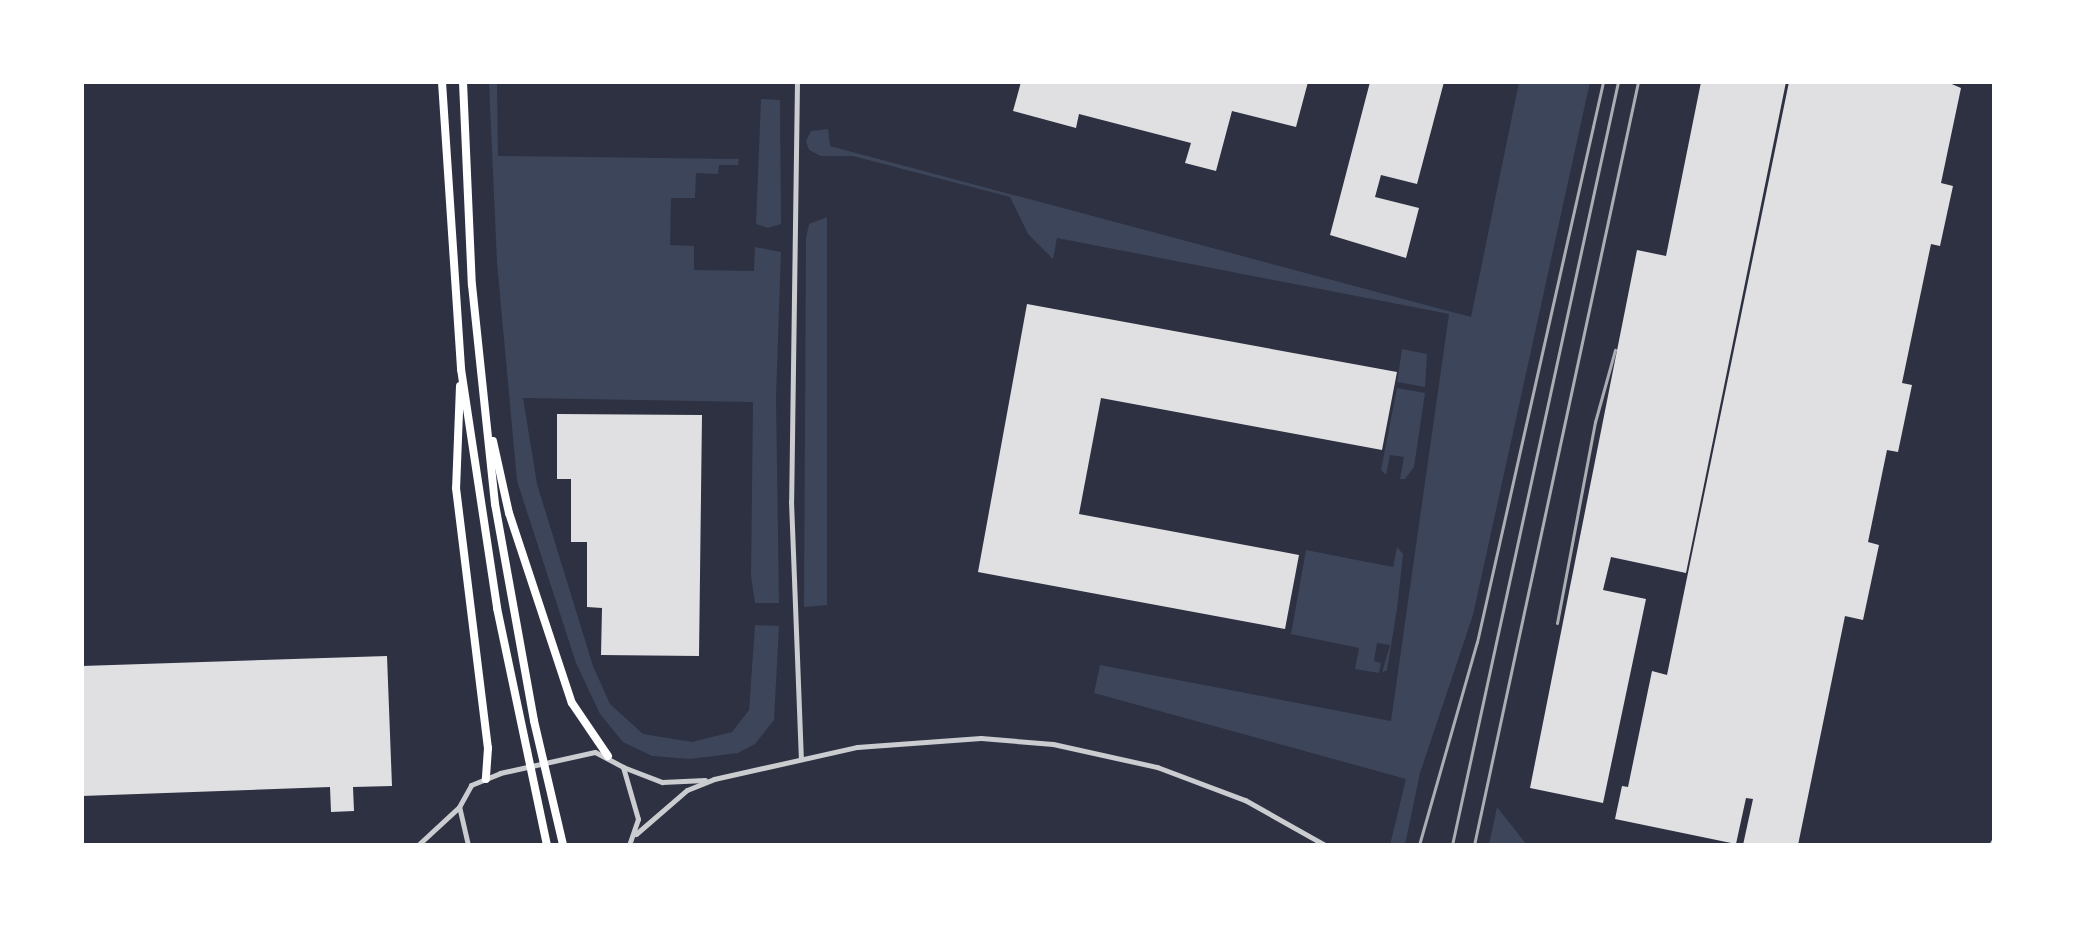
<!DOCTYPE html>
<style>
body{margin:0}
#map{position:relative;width:2076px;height:927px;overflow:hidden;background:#2d3142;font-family:Helvetica,sans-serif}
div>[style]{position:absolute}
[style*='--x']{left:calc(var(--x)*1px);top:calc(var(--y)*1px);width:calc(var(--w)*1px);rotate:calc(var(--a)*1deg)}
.green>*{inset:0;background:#3c4559}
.building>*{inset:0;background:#e0e0e3}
.minor>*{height:5px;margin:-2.5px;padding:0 2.5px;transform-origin:2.5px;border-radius:2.5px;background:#caccd0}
.trunk>*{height:8px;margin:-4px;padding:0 4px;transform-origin:4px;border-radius:4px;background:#fff}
.rail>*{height:3px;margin:-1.5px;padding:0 1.5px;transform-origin:1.5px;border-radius:1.5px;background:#abadb3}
span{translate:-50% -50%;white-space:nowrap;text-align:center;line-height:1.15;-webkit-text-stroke:6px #fff;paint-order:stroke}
.frame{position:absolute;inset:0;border:84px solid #fff;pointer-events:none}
</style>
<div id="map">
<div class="green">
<div style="clip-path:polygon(489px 82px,497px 82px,498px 156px,739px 159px,738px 165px,719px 165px,718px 174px,696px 173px,695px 198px,671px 198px,670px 245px,694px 246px,694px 270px,754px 271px,755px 247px,781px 252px,776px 398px,779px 603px,755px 603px,751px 576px,753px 402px,523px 398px,537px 484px,593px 666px,610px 704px,643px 734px,692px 742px,732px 732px,749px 710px,755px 625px,779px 626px,774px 720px,755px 744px,738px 753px,690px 759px,652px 756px,623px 742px,600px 714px,576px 663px,517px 481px,497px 263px)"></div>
<div style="clip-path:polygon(1519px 82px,1590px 82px,1473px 615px,1420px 773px,1405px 845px,1390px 845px,1406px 779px,1094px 693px,1100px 665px,1391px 721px,1449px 314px,1057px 238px,1053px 259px,1028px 234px,1010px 197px,853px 156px,821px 156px,809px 150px,806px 141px,811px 131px,828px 129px,830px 146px,1471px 317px)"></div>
<div style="clip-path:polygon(761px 99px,780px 100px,781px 224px,768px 228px,756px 224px)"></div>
<div style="clip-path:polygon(827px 217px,827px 605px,804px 607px,806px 238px,809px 224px)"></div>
<div style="clip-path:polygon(1402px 349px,1427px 354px,1425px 387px,1397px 382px)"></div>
<div style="clip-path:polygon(1397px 388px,1425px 393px,1414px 467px,1405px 479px,1400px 479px,1404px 457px,1390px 455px,1386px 475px,1381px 470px)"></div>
<div style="clip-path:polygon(1397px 547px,1403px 554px,1397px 609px,1387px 670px,1382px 673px,1390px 645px,1377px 643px,1374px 661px,1381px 663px,1379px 673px,1355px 669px,1359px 648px,1291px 634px,1306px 550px,1393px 567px)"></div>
<div style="clip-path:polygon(1497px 807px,1527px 845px,1489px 845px)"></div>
</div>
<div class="building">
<div style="clip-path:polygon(1021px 82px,1308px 82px,1296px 127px,1232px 111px,1216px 171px,1185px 163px,1191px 143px,1079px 114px,1076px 128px,1013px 111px)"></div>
<div style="clip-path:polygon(1370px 82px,1444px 82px,1417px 184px,1381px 175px,1375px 197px,1419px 208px,1406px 258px,1330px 235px)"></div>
<div style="clip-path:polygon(1701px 82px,1786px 82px,1686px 573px,1611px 557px,1603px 590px,1646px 599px,1603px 803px,1530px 788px,1637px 250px,1666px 256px)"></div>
<div style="clip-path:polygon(1789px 82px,1947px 82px,1961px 88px,1941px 183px,1953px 186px,1940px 246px,1931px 244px,1902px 383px,1912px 385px,1898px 452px,1887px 450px,1868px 542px,1879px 545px,1863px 620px,1845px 616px,1798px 845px,1743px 845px,1753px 799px,1746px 798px,1736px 844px,1615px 819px,1622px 786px,1628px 787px,1652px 671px,1667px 675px)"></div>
<div style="clip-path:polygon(1027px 304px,1397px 372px,1382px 450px,1101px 398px,1079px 514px,1299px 555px,1285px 629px,978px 572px)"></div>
<div style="clip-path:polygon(557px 414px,702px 415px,699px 656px,601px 655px,602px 608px,587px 607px,587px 542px,571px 542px,571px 479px,557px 479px)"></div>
<div style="clip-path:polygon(387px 656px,392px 786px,353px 787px,354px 811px,331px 812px,330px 787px,82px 796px,82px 666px)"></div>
</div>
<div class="minor">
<div style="--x:797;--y:82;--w:419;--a:90.8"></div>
<div style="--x:791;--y:501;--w:258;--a:87.8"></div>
<div style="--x:623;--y:767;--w:42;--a:21"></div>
<div style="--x:662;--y:782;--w:43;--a:-2.7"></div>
<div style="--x:636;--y:834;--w:67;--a:-40.8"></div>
<div style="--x:687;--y:790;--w:29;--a:-22"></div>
<div style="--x:714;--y:779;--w:147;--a:-12.6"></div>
<div style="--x:857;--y:747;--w:124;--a:-4.2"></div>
<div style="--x:981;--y:738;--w:72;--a:4.8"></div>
<div style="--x:1053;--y:744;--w:107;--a:12.5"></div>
<div style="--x:1157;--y:767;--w:94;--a:20.6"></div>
<div style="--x:1245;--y:800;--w:92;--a:29.4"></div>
<div style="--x:418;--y:845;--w:54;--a:-42.8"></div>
<div style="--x:468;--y:845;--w:39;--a:-103"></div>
<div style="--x:459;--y:807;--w:25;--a:-61"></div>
<div style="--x:471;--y:785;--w:31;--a:-22"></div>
<div style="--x:500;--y:773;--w:97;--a:-12.5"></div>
<div style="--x:595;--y:752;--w:32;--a:28"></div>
<div style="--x:623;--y:767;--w:54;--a:73.9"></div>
<div style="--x:638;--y:819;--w:28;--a:109"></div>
<div style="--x:1991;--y:845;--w:6;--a:-59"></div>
</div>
<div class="trunk">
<div style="--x:442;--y:82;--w:288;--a:86.2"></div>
<div style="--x:461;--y:369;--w:242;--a:81.4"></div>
<div style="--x:497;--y:608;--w:242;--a:78.1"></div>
<div style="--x:463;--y:82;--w:203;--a:87.5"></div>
<div style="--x:472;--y:285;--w:220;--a:84"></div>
<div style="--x:495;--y:504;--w:220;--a:79.8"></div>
<div style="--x:534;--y:721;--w:127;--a:76.8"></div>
<div style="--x:460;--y:386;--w:102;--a:92.2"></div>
<div style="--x:456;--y:488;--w:262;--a:83"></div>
<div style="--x:488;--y:748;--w:31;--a:94"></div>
<div style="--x:493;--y:441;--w:74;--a:77.5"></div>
<div style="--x:509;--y:513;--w:200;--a:71.7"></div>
<div style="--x:572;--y:703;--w:64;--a:55.8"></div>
</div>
<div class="rail">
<div style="--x:1557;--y:623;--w:205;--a:-79.3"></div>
<div style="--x:1595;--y:422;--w:75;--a:-74.5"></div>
<div style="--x:1419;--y:845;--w:211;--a:-74.1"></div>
<div style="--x:1477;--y:642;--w:574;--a:-77.32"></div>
<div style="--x:1452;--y:845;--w:781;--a:-77.73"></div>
<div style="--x:1474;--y:845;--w:780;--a:-77.87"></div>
</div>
<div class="frame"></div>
</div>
